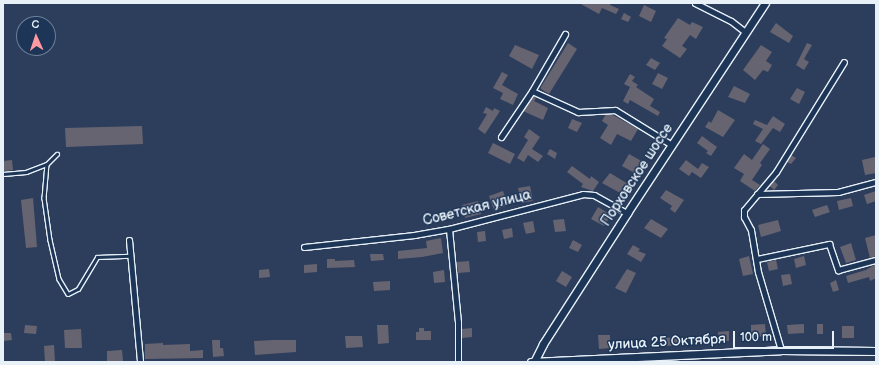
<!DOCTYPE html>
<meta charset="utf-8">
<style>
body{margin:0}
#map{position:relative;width:879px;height:365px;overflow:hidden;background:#2c3e5c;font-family:"Balsamiq Sans",sans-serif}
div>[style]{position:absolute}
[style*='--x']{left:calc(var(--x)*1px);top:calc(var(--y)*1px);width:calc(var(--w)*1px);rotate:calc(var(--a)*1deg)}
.building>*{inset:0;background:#676472}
.roads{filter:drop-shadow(1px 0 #e8f1f8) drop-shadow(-1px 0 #e8f1f8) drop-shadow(0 1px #e8f1f8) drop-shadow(0 -1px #e8f1f8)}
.service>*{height:2.5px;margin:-1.25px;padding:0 1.25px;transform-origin:1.25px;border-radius:1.25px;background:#1d3557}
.minor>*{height:5px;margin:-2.5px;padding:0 2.5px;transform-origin:2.5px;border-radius:2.5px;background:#1d3557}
.secondary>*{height:7px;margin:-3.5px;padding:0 3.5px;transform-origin:3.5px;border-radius:3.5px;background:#1d3557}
span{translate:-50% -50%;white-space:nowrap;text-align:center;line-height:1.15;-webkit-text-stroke:3px #1d3557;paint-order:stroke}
.street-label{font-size:14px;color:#e8f1f8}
.frame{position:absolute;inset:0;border:4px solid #e8f1f8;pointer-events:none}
.north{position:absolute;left:16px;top:16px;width:40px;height:40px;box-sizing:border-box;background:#1d3557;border:1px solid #6e8097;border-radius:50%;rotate:357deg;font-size:11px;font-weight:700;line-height:16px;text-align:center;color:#e8f1f8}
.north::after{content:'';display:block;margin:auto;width:14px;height:18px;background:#ff9aa2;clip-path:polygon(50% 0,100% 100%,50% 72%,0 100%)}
.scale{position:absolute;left:733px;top:331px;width:101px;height:18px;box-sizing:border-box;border:2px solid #e8f1f8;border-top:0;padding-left:5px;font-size:12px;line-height:14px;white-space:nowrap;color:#e8f1f8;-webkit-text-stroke:3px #1d3557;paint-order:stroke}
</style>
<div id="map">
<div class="building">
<div style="clip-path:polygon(579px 3px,611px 3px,610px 5px,619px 9px,616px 14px,602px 8px,599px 14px)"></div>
<div style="clip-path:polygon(644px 5px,656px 11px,651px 22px,639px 16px)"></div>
<div style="clip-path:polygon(624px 13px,631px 17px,628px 22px,621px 19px)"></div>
<div style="clip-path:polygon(678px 18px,690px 25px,692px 22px,703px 27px,696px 39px,690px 35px,682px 46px,687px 49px,680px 58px,662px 46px,667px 39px,664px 38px)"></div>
<div style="clip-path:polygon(776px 23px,793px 36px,789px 43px,770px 32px)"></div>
<div style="clip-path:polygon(568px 43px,577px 49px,549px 94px,541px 89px,541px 87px)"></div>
<div style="clip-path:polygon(807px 43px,812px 45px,804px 59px,809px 62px,804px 70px,796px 65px)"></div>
<div style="clip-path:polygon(515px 45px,539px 55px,532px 69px,509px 56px)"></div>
<div style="clip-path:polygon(761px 45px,772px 52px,766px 61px,772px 65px,768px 72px,763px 70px,755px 80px,743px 70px)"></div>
<div style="clip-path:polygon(651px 58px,660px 63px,655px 70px,646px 65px)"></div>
<div style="clip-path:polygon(502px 72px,508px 75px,502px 85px,518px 94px,513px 105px,500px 99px,503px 93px,493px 88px)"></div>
<div style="clip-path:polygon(658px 73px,668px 78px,662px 89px,652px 84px)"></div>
<div style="clip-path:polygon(630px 74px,635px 77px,632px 81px,638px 85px,636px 87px,654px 99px,650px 106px,660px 112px,658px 116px,630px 100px,628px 104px,623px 101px,630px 87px,624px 84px)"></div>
<div style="clip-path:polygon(734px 86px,750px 94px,745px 103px,728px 97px)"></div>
<div style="clip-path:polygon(797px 88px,805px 92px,799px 104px,790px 99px)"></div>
<div style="clip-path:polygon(533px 96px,536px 98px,534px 101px,548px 108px,543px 120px,523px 111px)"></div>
<div style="clip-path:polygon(486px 107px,493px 111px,494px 108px,500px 111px,485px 134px,478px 129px,487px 114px,483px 113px)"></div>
<div style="clip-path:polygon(718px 110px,735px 120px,723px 137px,705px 127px,709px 121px,711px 123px)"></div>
<div style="clip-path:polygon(606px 114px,611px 114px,638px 129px,631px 141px,617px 134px,611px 145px,600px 138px,608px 125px,602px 121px)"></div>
<div style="clip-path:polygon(773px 116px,785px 124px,780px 132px,773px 128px,761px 144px,755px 141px,763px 129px,753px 124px,755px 120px,767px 125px)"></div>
<div style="clip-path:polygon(572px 119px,582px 123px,577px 132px,568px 128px)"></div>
<div style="clip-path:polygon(142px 126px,143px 144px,66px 147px,65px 128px)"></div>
<div style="clip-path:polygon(529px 129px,540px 137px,532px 149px,543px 156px,538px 162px,528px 155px,524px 162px,517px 158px,528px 140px,524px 137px)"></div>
<div style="clip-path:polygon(702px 136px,717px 147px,711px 156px,706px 153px,708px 151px,697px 143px)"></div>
<div style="clip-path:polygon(493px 143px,515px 154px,510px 164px,488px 153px)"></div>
<div style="clip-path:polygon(763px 144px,770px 149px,760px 163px,762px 165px,752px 180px,760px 185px,755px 191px,740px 181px,744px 174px,734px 168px,744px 154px,752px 160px)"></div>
<div style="clip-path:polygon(550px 149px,557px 153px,555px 159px,547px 154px)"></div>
<div style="clip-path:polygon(629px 154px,645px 163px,638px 175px,622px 166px)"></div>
<div style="clip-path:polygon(791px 155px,796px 158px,791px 164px,787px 162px)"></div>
<div style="clip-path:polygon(875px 157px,876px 173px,865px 175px,862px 160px)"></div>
<div style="clip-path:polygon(12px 160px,13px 170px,3px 171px,3px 161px)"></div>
<div style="clip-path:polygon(686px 160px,698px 169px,702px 163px,709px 167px,701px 178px,692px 172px,689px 176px,679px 169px)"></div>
<div style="clip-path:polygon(572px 166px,590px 179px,591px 176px,599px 182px,593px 191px,581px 187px,583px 184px,567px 172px)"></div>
<div style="clip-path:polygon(610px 173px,628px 184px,622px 194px,602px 183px)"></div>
<div style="clip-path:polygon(774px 181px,778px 185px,774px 190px,770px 186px)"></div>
<div style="clip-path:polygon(530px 186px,533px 201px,521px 203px,518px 188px)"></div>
<div style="clip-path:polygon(666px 190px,684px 200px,675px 213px,670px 209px,672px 206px,660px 198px)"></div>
<div style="clip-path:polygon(503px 191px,508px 205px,494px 210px,489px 196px)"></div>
<div style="clip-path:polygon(876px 191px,876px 201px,867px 204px,864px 195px)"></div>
<div style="clip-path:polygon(33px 198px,37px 247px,26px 248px,21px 200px)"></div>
<div style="clip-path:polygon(851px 198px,853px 206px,839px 210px,837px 201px)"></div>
<div style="clip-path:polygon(478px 201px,481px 214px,465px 218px,462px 205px)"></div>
<div style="clip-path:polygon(827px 205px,830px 212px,815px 217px,812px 210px)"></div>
<div style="clip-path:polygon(598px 207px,611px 215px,604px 226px,591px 219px)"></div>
<div style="clip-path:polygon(564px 219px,566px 231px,555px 232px,553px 220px)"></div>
<div style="clip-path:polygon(651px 219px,668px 229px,661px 238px,644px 228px)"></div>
<div style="clip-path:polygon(778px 220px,781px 231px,761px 237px,758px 225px)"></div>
<div style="clip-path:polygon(533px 221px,535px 232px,526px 234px,523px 223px)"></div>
<div style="clip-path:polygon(512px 228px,513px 237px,504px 239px,502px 230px)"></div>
<div style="clip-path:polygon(485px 231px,486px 241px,478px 242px,477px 232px)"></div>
<div style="clip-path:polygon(876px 235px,876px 256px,870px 258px,865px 238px)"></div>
<div style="clip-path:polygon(441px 238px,443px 253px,422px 257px,398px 259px,398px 251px,427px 248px,426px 241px)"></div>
<div style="clip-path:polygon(573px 240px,582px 245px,578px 252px,569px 248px)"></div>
<div style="clip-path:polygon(851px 243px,856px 260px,846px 263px,840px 247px)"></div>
<div style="clip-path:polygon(633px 245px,640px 249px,638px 251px,646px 254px,641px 262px,627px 254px)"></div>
<div style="clip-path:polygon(370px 254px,383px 254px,384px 260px,371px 261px)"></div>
<div style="clip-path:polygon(749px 256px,753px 274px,743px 276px,739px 259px)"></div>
<div style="clip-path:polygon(804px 256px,806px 265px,796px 268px,794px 259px)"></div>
<div style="clip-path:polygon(327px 259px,335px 259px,335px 261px,354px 260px,355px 267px,327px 268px)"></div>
<div style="clip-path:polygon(776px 260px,778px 269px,769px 271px,767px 262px)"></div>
<div style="clip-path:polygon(469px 261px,470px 272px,458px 273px,457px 262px)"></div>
<div style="clip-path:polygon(317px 264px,317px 272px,304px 273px,304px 265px)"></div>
<div style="clip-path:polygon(876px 264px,876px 278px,870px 281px,869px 277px,848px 283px,846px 276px,866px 270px)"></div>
<div style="clip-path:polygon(269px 269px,270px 277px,259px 278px,259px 270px)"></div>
<div style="clip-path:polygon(627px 269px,636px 273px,626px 293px,615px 288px)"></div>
<div style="clip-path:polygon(444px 270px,445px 282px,434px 283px,433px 272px)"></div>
<div style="clip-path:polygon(562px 271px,572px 277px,566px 287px,556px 281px)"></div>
<div style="clip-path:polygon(790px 274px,792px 284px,783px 286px,781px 275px)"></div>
<div style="clip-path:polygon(836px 280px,839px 290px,833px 292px,830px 283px)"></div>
<div style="clip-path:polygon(390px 281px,390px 290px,374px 291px,373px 282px)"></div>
<div style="clip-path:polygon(765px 324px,766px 336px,751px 337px,751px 325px)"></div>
<div style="clip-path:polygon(804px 324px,804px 333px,788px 334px,787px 325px)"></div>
<div style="clip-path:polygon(817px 324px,823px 324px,823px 334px,817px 334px)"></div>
<div style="clip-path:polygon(25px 325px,37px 326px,36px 334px,24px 333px)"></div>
<div style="clip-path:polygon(377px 325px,388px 325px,389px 343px,378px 344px)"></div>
<div style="clip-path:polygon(842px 326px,854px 326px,854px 338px,842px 338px)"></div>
<div style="clip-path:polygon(419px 328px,424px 328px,424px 331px,431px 331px,431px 340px,416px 340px,416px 332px,419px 332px)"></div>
<div style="clip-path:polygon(472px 328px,472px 337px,462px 338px,462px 329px)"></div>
<div style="clip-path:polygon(81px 329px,82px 348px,65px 348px,64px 330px)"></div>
<div style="clip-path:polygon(729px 331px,729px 341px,719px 341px,718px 332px)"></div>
<div style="clip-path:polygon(3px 333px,11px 333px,12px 340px,3px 341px)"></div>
<div style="clip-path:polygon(598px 335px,610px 335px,610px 348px,599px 349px)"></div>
<div style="clip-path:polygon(345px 336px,362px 336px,363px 347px,346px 348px)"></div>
<div style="clip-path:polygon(681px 337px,681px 345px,665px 346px,664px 338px)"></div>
<div style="clip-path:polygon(212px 340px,220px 340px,220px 348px,223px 348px,224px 356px,213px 357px)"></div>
<div style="clip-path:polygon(274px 340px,296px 340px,296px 352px,255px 355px,254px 341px)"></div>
<div style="clip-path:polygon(163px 343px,163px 345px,190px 344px,190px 351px,203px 350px,203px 358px,145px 359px,145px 344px)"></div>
<div style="clip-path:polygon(54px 345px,55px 362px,45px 362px,44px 346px)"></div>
<div style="clip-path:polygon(122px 350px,123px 361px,107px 362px,107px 351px)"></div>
</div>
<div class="roads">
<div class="service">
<div style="--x:47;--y:164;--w:34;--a:95"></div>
<div style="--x:44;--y:198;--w:42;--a:81.9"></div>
<div style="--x:50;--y:240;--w:40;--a:77"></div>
<div style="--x:59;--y:279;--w:17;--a:59"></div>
<div style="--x:68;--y:294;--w:11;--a:-27"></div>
<div style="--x:78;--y:289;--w:37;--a:-59"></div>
<div style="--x:97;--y:257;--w:33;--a:-2"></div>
<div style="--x:3;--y:174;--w:23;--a:-5"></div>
<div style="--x:26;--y:172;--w:22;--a:-21"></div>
<div style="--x:47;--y:164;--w:14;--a:-45"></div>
</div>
<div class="minor">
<div style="--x:695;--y:3;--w:40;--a:26.6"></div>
<div style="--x:731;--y:21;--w:18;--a:38"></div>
<div style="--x:532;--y:91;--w:66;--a:-59.9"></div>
<div style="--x:501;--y:137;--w:55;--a:-56"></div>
<div style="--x:532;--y:91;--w:51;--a:24.5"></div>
<div style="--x:578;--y:112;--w:37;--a:-3"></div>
<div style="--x:615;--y:110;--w:67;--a:31.6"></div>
<div style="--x:757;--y:194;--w:81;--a:-1.4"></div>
<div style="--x:838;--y:192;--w:39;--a:-15"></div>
<div style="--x:449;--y:229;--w:93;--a:84.5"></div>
<div style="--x:458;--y:322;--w:40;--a:90"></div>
<div style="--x:129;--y:240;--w:122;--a:84.8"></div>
<div style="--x:304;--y:247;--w:111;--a:-6.2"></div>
<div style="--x:414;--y:235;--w:36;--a:-10"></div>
<div style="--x:449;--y:229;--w:138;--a:-14.6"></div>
<div style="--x:583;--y:194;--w:11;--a:5"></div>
<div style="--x:594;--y:195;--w:38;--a:29"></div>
<div style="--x:757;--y:259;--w:74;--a:-11.8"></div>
<div style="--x:829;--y:244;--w:28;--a:71"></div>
<div style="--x:838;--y:270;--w:39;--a:-15"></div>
<div style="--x:781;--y:350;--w:81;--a:-106.4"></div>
<div style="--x:758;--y:272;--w:43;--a:-99.5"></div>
<div style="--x:751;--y:230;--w:15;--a:-118"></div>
<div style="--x:744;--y:217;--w:7;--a:-90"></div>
<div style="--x:744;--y:210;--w:50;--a:-49.9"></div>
<div style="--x:776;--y:172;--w:129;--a:-58.3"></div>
</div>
<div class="secondary">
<div style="--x:531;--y:362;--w:250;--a:-2.7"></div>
<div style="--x:781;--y:350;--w:95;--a:0.6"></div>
<div style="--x:534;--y:362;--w:20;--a:-63"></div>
<div style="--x:543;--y:344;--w:156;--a:-57.3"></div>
<div style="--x:627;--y:213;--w:251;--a:-56.7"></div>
</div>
</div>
<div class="street-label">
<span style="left:637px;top:175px;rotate:-57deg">Порховское шоссе</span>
<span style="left:477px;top:208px;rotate:-14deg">Советская улица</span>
<span style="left:667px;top:342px;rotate:-3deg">улица 25 Октября</span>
</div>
<div class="frame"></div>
<div class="north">С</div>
<div class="scale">100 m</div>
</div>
